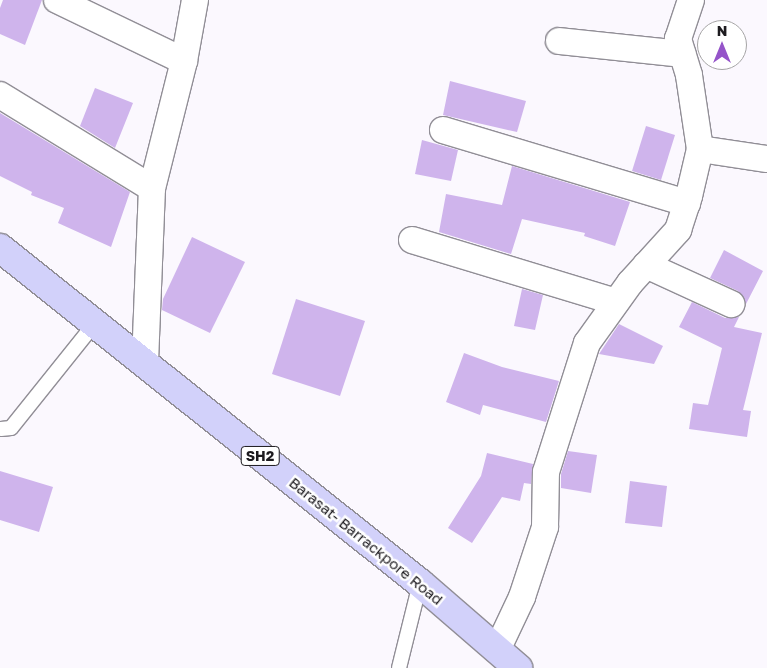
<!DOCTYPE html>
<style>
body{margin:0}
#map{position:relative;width:767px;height:668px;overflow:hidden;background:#fbf8fe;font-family:"Golos Text",sans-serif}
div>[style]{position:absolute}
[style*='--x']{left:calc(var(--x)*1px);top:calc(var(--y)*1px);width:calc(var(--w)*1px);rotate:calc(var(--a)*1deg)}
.building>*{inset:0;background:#cfb4ec}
.roads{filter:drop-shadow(1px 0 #918e96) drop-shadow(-1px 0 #918e96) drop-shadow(0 1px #918e96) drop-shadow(0 -1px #918e96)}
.lane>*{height:14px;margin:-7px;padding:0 7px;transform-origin:7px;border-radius:7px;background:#fff}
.street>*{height:26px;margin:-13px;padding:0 13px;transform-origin:13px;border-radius:13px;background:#fff}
.primary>*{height:28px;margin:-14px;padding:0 14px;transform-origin:14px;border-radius:14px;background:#d2d1fa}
span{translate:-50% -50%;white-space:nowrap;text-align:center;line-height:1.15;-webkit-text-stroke:5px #fff;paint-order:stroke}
.shield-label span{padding:1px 4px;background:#fff;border:1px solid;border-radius:4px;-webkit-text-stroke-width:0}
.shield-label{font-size:14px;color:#1d1b1f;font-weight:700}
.street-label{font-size:15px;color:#1d1b1f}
.north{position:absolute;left:697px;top:20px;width:50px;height:50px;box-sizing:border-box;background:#fff;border:1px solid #a5a4a5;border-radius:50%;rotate:0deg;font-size:14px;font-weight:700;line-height:20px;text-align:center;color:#1d1b1f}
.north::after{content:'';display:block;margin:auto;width:18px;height:22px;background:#9554c9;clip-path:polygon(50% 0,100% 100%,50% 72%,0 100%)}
</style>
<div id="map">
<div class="building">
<div style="clip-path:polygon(3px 0,42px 0,25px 45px,0 34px,0 8px)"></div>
<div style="clip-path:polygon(450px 81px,526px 101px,517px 132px,443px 115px)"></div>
<div style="clip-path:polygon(95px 88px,133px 103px,115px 148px,80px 126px)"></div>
<div style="clip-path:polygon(0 113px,130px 192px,111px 247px,58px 223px,64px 208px,31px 195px,32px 192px,0 176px)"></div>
<div style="clip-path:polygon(646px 126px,675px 135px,661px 180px,632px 171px)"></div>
<div style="clip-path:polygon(422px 140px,458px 150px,451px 181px,415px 174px)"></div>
<div style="clip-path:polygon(512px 166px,630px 202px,615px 246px,584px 236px,585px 233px,522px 219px,511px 254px,439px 232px,446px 194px,502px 205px)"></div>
<div style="clip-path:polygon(192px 237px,245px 262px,210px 333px,162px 310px,163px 299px)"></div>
<div style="clip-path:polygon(724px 250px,763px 271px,746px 304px,738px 291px,710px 278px)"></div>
<div style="clip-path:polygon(522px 289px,543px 295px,535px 330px,514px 326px)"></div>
<div style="clip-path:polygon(296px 299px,365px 321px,340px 396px,272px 374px)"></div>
<div style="clip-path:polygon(692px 302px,725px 318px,739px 317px,734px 327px,762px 333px,743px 410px,751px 411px,747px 437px,689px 429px,693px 403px,708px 405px,722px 348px,679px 327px)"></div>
<div style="clip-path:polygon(619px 324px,663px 346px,654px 364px,599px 354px)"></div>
<div style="clip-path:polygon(464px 353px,502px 367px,559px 381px,546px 422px,483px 405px,480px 415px,446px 402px)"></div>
<div style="clip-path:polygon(568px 451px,597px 455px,591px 493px,561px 488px,561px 474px)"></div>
<div style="clip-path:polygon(487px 453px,533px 464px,531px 484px,524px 483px,520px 501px,502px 497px,472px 543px,448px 528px,481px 476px)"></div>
<div style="clip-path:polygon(0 471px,53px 487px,39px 532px,0 520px)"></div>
<div style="clip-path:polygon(630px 481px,667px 486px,662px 527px,625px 523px)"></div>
</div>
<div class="roads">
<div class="lane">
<div style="--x:1;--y:429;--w:10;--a:-6"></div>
<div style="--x:11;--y:428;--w:134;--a:-51.3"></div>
<div style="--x:399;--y:668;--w:88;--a:-76.1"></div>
</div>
<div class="street">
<div style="--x:57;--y:0;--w:141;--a:25.7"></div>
<div style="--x:184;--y:61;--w:131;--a:104.1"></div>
<div style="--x:559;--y:41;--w:124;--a:6"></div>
<div style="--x:184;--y:61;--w:62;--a:-79.8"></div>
<div style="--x:0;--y:95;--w:178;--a:31.5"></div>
<div style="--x:152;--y:188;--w:176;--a:92.3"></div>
<div style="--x:443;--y:130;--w:255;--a:16.7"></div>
<div style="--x:700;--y:149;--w:68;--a:8.5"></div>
<div style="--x:412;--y:240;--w:213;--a:16.9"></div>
<div style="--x:646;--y:265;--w:94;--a:24.6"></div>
<div style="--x:497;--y:650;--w:59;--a:-64.7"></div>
<div style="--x:522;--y:597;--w:74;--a:-71.8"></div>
<div style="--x:545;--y:527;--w:55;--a:-89"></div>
<div style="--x:546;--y:472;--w:135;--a:-72.4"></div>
<div style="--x:587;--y:343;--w:74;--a:-54.4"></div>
<div style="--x:630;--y:283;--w:72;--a:-47.8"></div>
<div style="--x:678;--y:230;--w:36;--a:-72"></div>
<div style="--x:689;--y:196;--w:48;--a:-76.8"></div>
<div style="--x:700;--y:149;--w:75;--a:-98.5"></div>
<div style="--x:689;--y:75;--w:38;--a:-107"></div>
<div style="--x:678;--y:39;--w:41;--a:-71.6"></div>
</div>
<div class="primary">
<div style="--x:0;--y:248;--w:537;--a:38.58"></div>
<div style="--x:420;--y:583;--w:130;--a:40.9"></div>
</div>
</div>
<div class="shield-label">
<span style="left:260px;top:456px">SH2</span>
</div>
<div class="street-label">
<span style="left:366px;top:541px;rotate:39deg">Barasat- Barrackpore Road</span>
</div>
<div class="north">N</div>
</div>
